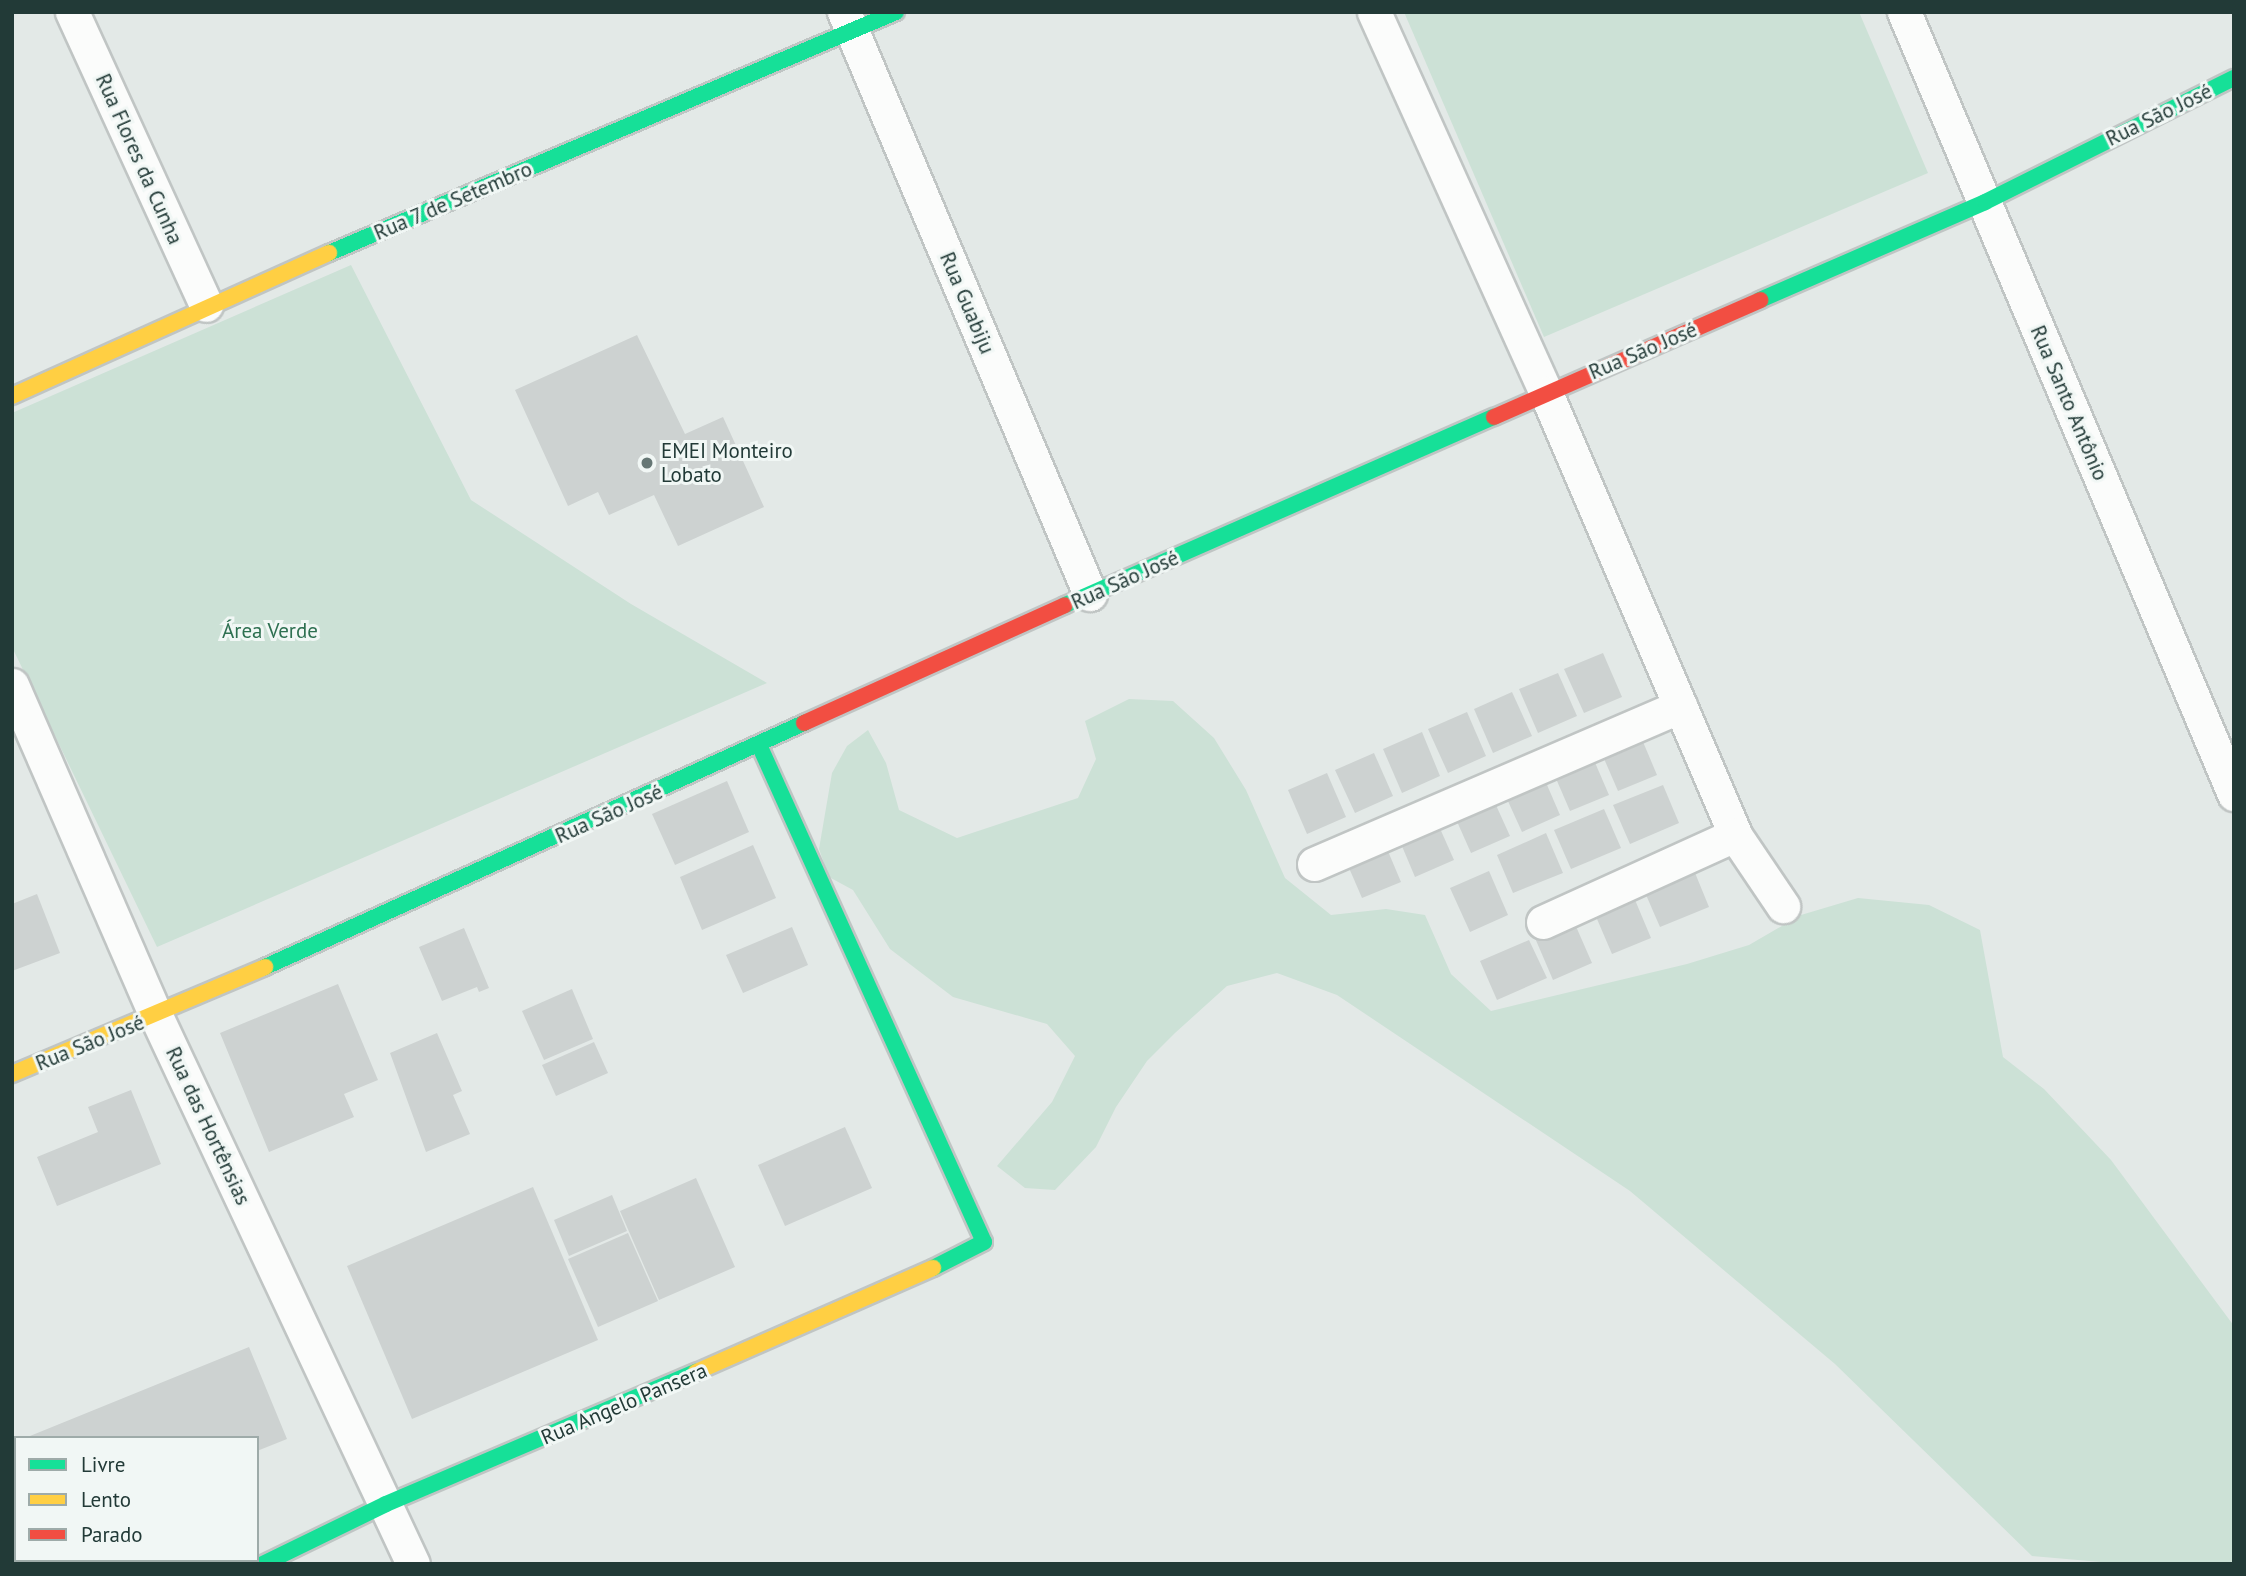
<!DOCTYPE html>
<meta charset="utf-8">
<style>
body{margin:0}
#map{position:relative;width:2246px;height:1576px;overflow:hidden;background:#e3e9e7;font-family:"PT Sans",sans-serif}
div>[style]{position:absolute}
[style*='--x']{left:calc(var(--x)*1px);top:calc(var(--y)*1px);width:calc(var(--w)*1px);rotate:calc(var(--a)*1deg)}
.green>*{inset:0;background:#cce1d6}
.building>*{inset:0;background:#cdd2d1}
.roads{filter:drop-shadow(2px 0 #c0c5c4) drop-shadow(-2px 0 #c0c5c4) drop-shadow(0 2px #c0c5c4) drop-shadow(0 -2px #c0c5c4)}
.street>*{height:33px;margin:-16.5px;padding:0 16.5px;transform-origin:16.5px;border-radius:16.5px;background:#fbfcfb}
.fast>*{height:16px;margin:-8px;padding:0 8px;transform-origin:8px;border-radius:8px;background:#16e098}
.slow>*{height:16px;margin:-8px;padding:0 8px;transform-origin:8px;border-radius:8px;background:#ffcf43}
.jam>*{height:16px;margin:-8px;padding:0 8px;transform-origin:8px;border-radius:8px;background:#f24e42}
.dots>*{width:19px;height:19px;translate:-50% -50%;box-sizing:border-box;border:4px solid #f1f7f5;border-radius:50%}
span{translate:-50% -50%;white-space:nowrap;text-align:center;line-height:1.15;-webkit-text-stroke:6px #f1f7f5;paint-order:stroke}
.street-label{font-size:21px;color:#223a37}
.poi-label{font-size:21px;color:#223a37}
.left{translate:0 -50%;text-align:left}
.park-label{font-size:21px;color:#2e7051}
.frame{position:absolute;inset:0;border:14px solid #223a37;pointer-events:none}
.legend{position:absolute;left:14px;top:1436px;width:245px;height:126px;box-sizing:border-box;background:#f1f7f5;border:2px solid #9eaba9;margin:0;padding:9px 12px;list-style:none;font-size:21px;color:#223a37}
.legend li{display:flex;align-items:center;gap:14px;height:35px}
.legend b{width:35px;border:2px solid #9eaba9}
</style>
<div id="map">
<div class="green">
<div style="clip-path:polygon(1404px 12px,1859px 12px,1928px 173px,1544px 337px)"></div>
<div style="clip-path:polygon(351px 265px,471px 500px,631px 604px,767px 683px,157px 947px,12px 647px,12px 413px)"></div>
<div style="clip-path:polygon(1129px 699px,1173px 701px,1214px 738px,1246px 790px,1285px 878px,1331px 915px,1386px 909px,1425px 915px,1451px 974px,1491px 1011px,1687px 964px,1749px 945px,1801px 915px,1858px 898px,1929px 905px,1980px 930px,2003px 1057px,2044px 1089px,2111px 1160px,2234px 1326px,2234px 1564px,2124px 1564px,2032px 1556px,1835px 1364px,1630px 1191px,1337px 995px,1277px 973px,1227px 986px,1175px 1033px,1147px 1061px,1116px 1107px,1096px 1147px,1055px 1190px,1025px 1188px,997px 1166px,1052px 1102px,1075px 1056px,1047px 1024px,953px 997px,890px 949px,853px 890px,829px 877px,819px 849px,832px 773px,847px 746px,868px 730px,886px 763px,899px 810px,957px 838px,1078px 798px,1096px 759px,1085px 721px)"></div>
</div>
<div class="building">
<div style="clip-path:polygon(637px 335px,685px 434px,723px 417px,764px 507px,678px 546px,654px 495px,609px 515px,598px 492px,568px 506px,515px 390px)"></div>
<div style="clip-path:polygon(1603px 653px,1622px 697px,1584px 713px,1564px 669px)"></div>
<div style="clip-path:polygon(1558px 673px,1577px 716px,1538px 733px,1519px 689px)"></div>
<div style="clip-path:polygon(1512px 692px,1532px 736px,1493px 753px,1474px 709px)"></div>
<div style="clip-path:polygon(1467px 712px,1486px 756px,1448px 773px,1428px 729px)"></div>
<div style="clip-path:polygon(1638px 730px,1657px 775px,1618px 791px,1599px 747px)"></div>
<div style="clip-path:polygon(1422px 732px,1440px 776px,1402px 793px,1383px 749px)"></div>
<div style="clip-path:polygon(1590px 751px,1609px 795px,1570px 811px,1551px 767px)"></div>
<div style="clip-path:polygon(1374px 753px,1393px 796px,1355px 813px,1335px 770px)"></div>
<div style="clip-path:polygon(1541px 771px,1560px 815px,1522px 832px,1502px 788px)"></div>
<div style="clip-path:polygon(1327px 773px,1346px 817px,1307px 834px,1288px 790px)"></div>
<div style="clip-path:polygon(727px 781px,749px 832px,675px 865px,652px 814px)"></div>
<div style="clip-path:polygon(1663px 785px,1679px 823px,1630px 844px,1613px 805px)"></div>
<div style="clip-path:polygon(1490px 792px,1510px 836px,1471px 853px,1451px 808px)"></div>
<div style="clip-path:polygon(1604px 809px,1621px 848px,1571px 869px,1554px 830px)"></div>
<div style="clip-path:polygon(1434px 815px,1454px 860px,1415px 877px,1396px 832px)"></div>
<div style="clip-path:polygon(1546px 833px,1563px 873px,1513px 893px,1497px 855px)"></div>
<div style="clip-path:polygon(1382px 837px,1401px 882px,1362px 898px,1343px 854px)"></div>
<div style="clip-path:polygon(753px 845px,776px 898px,702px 930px,680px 877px)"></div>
<div style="clip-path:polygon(1693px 868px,1709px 907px,1660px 927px,1643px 888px)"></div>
<div style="clip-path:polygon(1489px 871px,1508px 915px,1470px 932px,1450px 888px)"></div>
<div style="clip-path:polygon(1630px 888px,1651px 938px,1612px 954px,1591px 905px)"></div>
<div style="clip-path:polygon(37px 894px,60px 953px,12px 971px,12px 904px)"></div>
<div style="clip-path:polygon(1571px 915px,1592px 963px,1553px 980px,1532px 931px)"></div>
<div style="clip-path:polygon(792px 927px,808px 965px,743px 993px,726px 955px)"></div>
<div style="clip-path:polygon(464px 928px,489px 988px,479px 992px,477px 987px,442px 1001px,419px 947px)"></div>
<div style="clip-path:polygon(1529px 940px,1547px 978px,1497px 1000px,1480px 961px)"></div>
<div style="clip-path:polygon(338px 984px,378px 1080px,344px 1094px,354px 1117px,269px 1152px,220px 1033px)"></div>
<div style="clip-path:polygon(572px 989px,593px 1039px,544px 1060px,522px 1011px)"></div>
<div style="clip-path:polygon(437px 1033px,462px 1091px,453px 1095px,470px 1134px,426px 1152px,390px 1053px)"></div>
<div style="clip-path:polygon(594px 1042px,608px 1073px,556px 1096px,542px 1065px)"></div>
<div style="clip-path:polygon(131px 1090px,161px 1164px,57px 1206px,37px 1157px,98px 1132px,88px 1107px)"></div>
<div style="clip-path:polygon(845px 1127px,872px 1188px,785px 1226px,758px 1165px)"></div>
<div style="clip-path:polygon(696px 1178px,735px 1267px,659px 1300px,620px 1211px)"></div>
<div style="clip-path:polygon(533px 1187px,598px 1340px,412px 1419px,347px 1266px)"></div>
<div style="clip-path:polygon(612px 1195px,627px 1231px,569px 1256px,554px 1220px)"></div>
<div style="clip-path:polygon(628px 1233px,658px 1301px,598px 1327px,568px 1259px)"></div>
<div style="clip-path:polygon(249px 1347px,287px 1439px,257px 1451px,257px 1438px,25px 1438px)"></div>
<div style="clip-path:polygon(16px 1441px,16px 1481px,12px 1443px)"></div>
</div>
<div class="roads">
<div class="street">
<div style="--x:72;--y:12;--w:322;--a:65.4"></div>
<div style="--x:844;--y:12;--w:632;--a:67.09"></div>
<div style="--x:1374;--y:12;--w:418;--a:65.7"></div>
<div style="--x:1546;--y:393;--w:481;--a:66.8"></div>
<div style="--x:1735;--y:835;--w:86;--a:55.9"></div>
<div style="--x:1904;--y:12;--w:849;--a:67.12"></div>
<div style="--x:12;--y:685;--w:361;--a:66.5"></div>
<div style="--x:156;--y:1016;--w:605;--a:64.87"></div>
<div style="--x:1314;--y:864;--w:399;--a:-23.3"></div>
<div style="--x:1543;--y:922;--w:211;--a:-24.4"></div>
</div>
<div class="fast">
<div style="--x:329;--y:253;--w:616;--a:-23.03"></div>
<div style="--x:1760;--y:300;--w:245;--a:-23.5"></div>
<div style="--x:1985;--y:202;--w:278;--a:-26.5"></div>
<div style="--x:1065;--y:605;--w:468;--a:-23.7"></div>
<div style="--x:760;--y:747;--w:543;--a:65.65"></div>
<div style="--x:984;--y:1242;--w:57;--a:153"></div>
<div style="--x:265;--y:967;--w:592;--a:-24.36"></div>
<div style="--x:263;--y:1564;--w:137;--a:-26"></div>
<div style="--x:386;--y:1504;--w:337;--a:-23.1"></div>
</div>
<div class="slow">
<div style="--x:12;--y:396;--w:348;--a:-24.3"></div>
<div style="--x:12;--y:1074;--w:275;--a:-22.9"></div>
<div style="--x:696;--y:1372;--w:259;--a:-23.7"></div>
</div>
<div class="jam">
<div style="--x:1494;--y:417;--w:291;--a:-23.7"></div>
<div style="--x:804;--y:723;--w:286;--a:-24.3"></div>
</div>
</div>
<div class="dots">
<div style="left:647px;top:463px;background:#667775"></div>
</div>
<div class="street-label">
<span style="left:2159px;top:115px;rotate:-26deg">Rua São José</span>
<span style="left:139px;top:159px;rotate:66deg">Rua Flores da Cunha</span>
<span style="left:453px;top:201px;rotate:-23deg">Rua 7 de Setembro</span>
<span style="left:967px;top:303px;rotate:67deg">Rua Guabiju</span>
<span style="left:1643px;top:351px;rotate:-23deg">Rua São José</span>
<span style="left:2069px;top:403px;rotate:67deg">Rua Santo Antônio</span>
<span style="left:1125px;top:580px;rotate:-24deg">Rua São José</span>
<span style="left:609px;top:814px;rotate:-24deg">Rua São José</span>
<span style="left:90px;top:1043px;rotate:-22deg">Rua São José</span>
<span style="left:208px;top:1126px;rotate:65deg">Rua das Hortênsias</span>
<span style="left:624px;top:1404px;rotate:-23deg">Rua Angelo Pansera</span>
</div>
<div class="poi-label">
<span class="left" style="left:661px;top:463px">EMEI Monteiro<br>Lobato</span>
</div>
<div class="park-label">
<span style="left:270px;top:631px">Área Verde</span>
</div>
<div class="frame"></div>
<ul class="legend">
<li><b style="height:9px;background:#16e098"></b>Livre</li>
<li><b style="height:9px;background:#ffcf43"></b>Lento</li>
<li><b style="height:9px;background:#f24e42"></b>Parado</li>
</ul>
</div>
